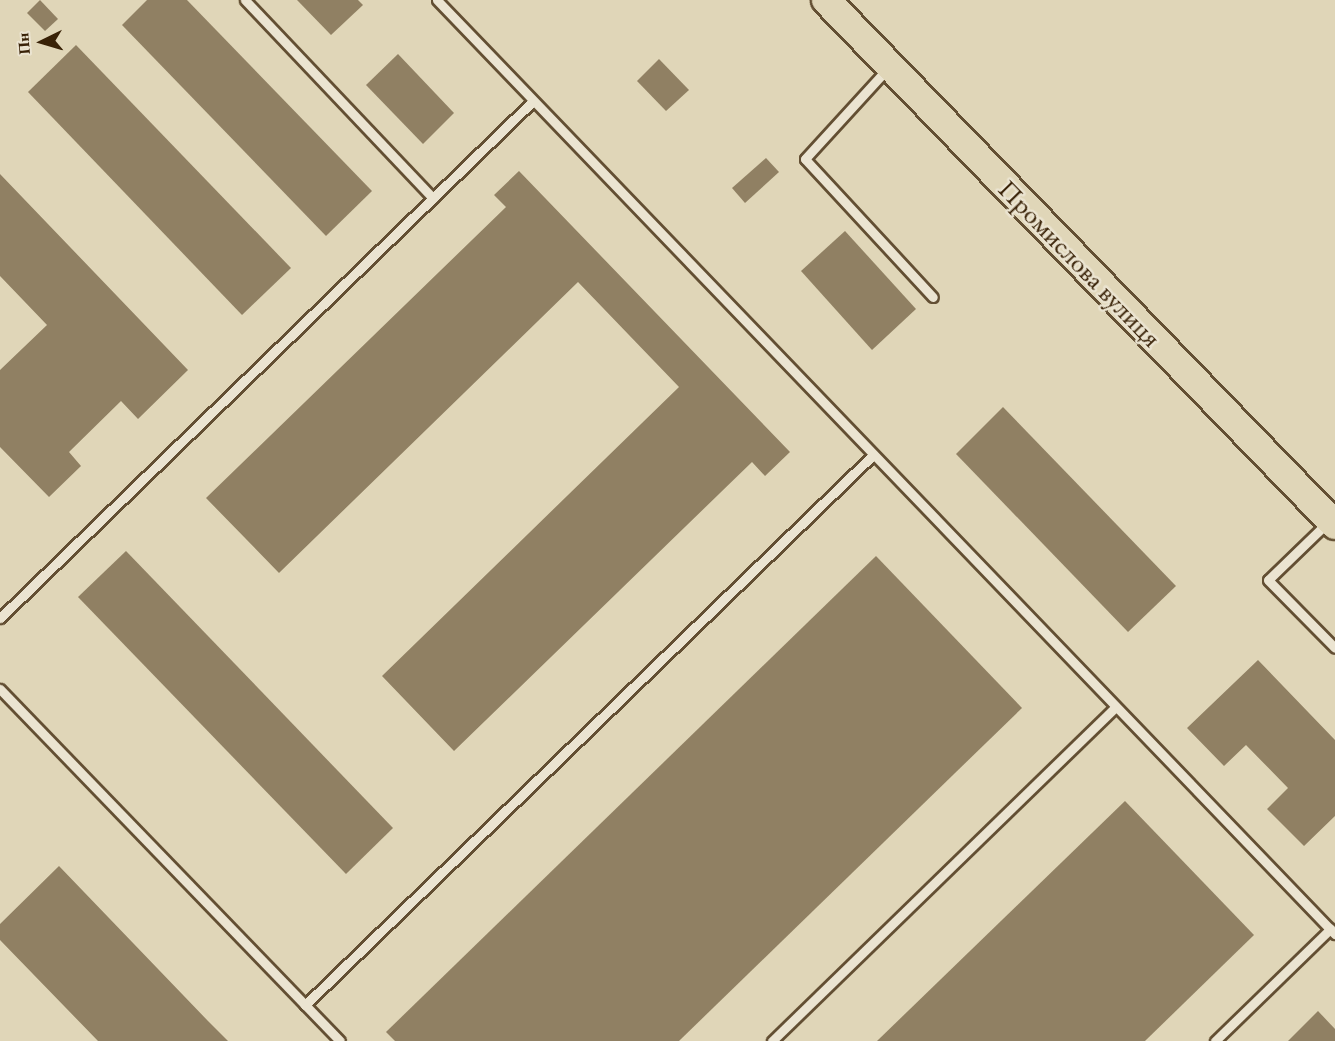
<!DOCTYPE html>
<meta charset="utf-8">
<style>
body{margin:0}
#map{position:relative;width:1335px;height:1041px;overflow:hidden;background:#e0d6b8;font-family:"EB Garamond",serif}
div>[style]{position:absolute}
.building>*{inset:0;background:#908063}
.roads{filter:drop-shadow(2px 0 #634f33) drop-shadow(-2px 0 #634f33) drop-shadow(0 2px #634f33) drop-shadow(0 -2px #634f33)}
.service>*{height:9px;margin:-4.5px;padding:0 4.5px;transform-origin:4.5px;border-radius:4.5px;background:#ebe4d1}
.primary>*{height:28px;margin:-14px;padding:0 14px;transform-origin:14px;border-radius:14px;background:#e0d6b8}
span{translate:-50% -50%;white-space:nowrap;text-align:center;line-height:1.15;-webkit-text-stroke:5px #ebe4d1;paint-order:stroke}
.street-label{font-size:27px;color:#392207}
.north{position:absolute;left:12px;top:12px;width:60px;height:60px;-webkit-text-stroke:4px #ebe4d1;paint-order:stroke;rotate:265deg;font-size:16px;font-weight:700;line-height:24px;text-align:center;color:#392207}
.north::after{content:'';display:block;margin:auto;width:21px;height:27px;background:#392207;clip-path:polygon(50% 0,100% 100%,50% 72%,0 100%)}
</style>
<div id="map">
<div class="building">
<div style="clip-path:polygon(40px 0,58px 19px,45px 31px,27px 13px)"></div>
<div style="clip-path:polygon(147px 0,187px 0,372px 191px,326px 236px,122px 25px)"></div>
<div style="clip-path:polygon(297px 0,358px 0,363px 5px,331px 35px)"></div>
<div style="clip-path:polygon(76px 45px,291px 268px,242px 315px,28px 92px)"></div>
<div style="clip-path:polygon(398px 54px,454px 113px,423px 144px,366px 85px)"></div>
<div style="clip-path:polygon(659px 59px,689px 90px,666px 111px,637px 81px)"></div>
<div style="clip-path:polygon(766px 158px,779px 172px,745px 203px,732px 188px)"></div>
<div style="clip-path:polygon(519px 171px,790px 452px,765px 476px,752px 462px,454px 751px,382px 676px,679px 387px,578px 282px,279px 573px,206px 498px,506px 207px,494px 195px)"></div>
<div style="clip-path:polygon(0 174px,188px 370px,138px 419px,121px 401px,69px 452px,81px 466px,49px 497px,0 447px,0 370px,47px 325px,0 276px)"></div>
<div style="clip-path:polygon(845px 231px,916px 309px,872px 350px,801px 271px)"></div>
<div style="clip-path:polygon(1003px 407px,1176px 586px,1128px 632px,956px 454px)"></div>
<div style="clip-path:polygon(126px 551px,393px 828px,346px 874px,78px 597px)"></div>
<div style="clip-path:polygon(876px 556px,1022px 708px,679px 1041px,395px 1041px,386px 1032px)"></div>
<div style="clip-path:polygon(1258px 660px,1335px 740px,1335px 816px,1304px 846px,1267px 809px,1288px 788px,1246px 745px,1224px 766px,1187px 728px)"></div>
<div style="clip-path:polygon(1125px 801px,1254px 935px,1145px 1041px,877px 1041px)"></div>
<div style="clip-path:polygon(59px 866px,208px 1021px,228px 1041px,98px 1041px,0 940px,0 924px)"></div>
<div style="clip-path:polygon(1318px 1011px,1335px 1029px,1335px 1041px,1288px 1041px)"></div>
</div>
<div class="roads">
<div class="service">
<div style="left:245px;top:0;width:273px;rotate:46.5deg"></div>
<div style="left:437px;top:0;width:1296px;rotate:46.13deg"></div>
<div style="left:888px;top:68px;width:123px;rotate:132.4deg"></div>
<div style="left:805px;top:159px;width:188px;rotate:47.2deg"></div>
<div style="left:1328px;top:522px;width:83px;rotate:136deg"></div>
<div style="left:1268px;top:580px;width:95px;rotate:45.4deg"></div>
<div style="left:0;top:618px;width:741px;rotate:-44.13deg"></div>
<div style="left:0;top:689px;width:489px;rotate:46deg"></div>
<div style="left:305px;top:1005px;width:791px;rotate:-44.08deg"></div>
<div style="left:772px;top:1041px;width:479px;rotate:-44.2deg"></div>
<div style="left:1215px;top:1041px;width:161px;rotate:-44.2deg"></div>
</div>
<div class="primary">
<div style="left:826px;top:0;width:731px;rotate:45.89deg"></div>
</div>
</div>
<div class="street-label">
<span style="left:1080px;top:263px;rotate:46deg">Промислова вулиця</span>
</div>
<div class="north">Пн</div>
</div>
